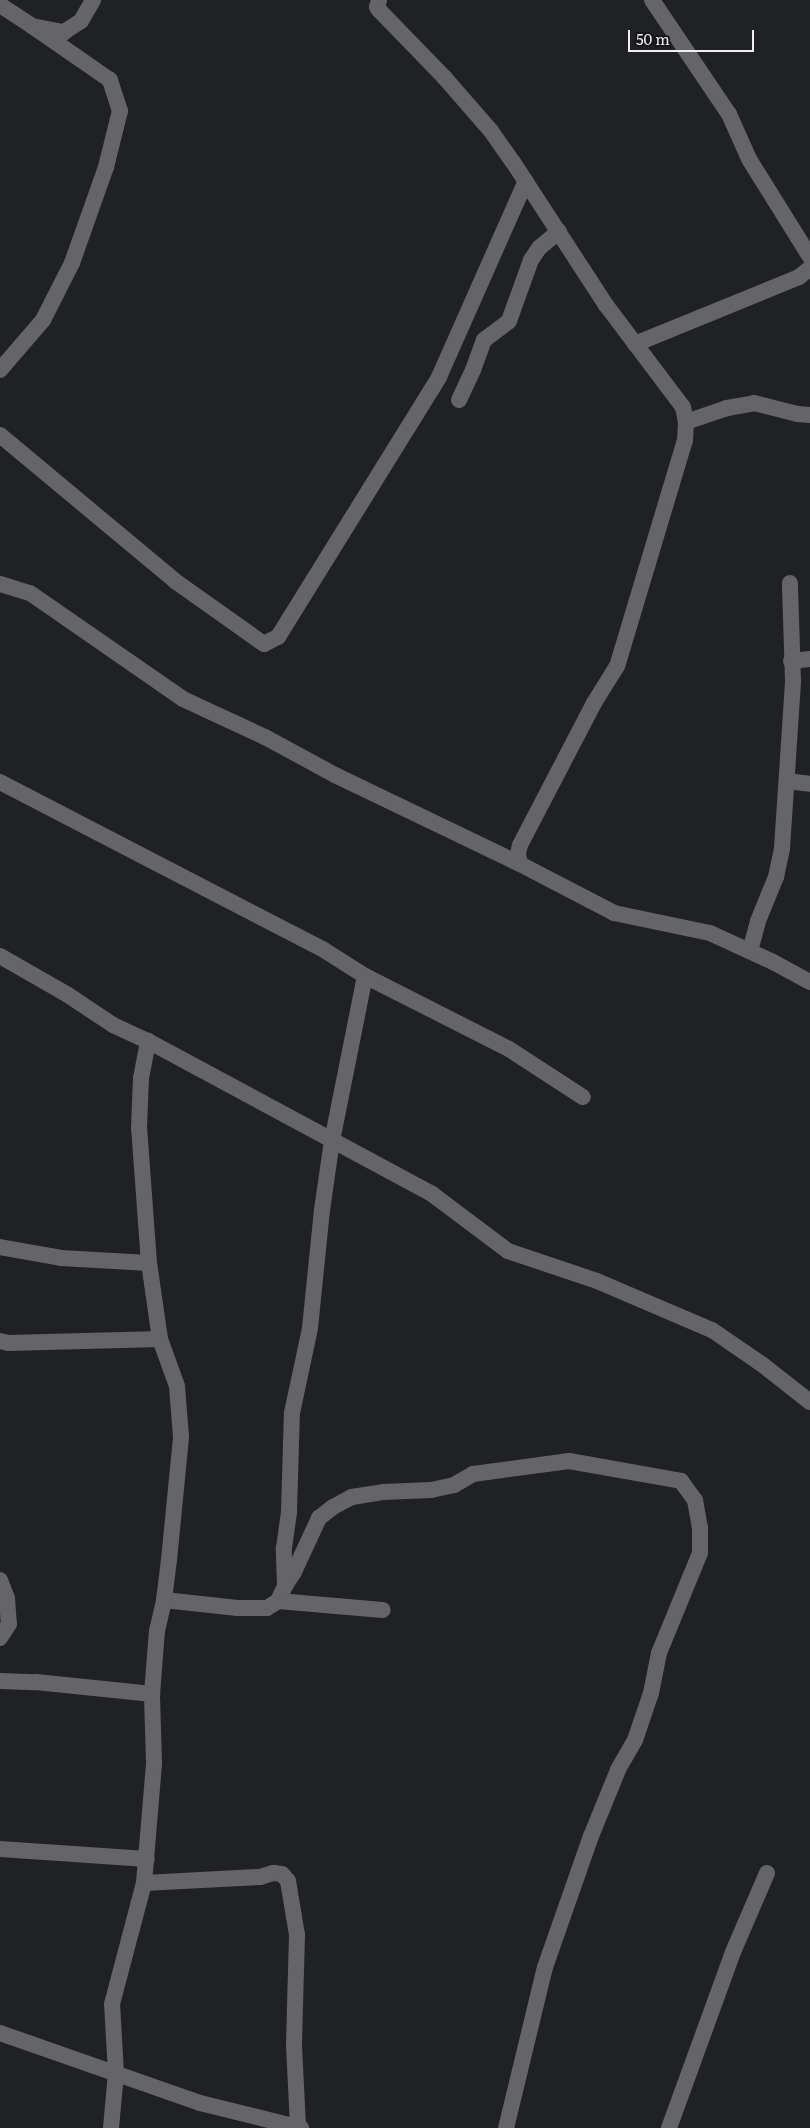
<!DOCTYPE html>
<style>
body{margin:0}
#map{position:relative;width:810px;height:2128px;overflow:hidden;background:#202124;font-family:Literata,serif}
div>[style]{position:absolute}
.minor>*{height:16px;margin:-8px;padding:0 8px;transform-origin:8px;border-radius:8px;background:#656569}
span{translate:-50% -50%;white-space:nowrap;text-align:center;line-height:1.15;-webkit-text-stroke:4.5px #17171a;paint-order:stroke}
.scale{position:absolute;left:628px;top:30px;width:126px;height:22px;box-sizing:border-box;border:2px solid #efeff1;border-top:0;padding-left:6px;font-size:15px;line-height:18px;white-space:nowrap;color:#efeff1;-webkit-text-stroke:4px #17171a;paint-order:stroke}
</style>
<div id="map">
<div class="minor">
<div style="left:379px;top:0;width:7px;rotate:106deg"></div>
<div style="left:377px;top:7px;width:4px;rotate:56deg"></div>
<div style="left:379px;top:10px;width:93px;rotate:45.9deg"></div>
<div style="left:444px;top:77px;width:72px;rotate:49deg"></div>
<div style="left:491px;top:131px;width:38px;rotate:55deg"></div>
<div style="left:513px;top:162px;width:171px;rotate:57deg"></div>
<div style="left:606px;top:305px;width:128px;rotate:53deg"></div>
<div style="left:683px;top:407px;width:15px;rotate:79deg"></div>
<div style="left:686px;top:422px;width:18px;rotate:93deg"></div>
<div style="left:685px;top:440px;width:236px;rotate:106.7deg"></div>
<div style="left:617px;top:666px;width:44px;rotate:121.9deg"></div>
<div style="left:594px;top:703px;width:160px;rotate:117.5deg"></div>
<div style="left:520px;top:845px;width:9px;rotate:103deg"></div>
<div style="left:518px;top:854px;width:10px;rotate:79deg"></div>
<div style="left:520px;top:864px;width:106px;rotate:27.5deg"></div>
<div style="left:614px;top:913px;width:98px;rotate:11.8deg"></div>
<div style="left:710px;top:933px;width:69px;rotate:24.7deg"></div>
<div style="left:773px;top:962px;width:42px;rotate:28.4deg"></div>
<div style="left:652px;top:0;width:138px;rotate:56deg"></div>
<div style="left:729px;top:114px;width:49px;rotate:66deg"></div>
<div style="left:749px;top:159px;width:115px;rotate:58.1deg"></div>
<div style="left:0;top:5px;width:38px;rotate:33deg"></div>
<div style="left:32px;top:26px;width:33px;rotate:11deg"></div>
<div style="left:64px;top:32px;width:20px;rotate:-33deg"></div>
<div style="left:81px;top:21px;width:24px;rotate:-60deg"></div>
<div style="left:635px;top:344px;width:177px;rotate:-22.2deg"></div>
<div style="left:799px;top:277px;width:14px;rotate:-39deg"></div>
<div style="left:0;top:370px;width:66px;rotate:-49.3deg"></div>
<div style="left:43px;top:320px;width:64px;rotate:-63deg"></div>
<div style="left:72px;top:263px;width:102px;rotate:-70.5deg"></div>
<div style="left:106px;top:167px;width:58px;rotate:-76deg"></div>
<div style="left:120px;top:111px;width:33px;rotate:-108deg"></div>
<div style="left:110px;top:80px;width:95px;rotate:-145.3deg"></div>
<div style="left:459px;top:400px;width:33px;rotate:-65deg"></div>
<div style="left:473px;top:370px;width:32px;rotate:-70deg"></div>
<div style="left:484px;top:340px;width:31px;rotate:-37deg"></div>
<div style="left:509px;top:321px;width:65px;rotate:-70.2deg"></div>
<div style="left:531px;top:260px;width:14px;rotate:-56deg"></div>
<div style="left:539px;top:248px;width:26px;rotate:-40deg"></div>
<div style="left:686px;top:422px;width:43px;rotate:-18.9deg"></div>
<div style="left:727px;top:408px;width:27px;rotate:-10deg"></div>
<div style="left:754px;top:403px;width:44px;rotate:14.3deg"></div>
<div style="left:797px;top:414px;width:13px;rotate:4deg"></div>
<div style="left:0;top:435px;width:228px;rotate:39.8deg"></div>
<div style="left:175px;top:581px;width:109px;rotate:35.3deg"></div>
<div style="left:264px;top:644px;width:16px;rotate:-27deg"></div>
<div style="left:278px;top:637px;width:306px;rotate:-58.2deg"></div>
<div style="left:439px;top:377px;width:214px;rotate:-66.1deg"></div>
<div style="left:0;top:584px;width:31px;rotate:17deg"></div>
<div style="left:30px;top:593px;width:186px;rotate:34.7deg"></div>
<div style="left:183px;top:699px;width:90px;rotate:24.9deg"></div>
<div style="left:265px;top:737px;width:80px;rotate:28.5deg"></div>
<div style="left:335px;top:775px;width:205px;rotate:25.7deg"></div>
<div style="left:791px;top:661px;width:19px;rotate:-6deg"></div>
<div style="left:787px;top:781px;width:23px;rotate:7deg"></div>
<div style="left:0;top:782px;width:365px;rotate:27.4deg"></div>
<div style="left:324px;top:950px;width:49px;rotate:32.4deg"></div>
<div style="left:365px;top:976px;width:161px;rotate:26.9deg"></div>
<div style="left:509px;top:1049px;width:88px;rotate:33deg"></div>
<div style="left:750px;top:951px;width:31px;rotate:-75deg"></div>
<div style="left:758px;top:921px;width:48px;rotate:-67.8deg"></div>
<div style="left:776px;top:877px;width:30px;rotate:-78deg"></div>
<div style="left:782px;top:848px;width:167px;rotate:-86.2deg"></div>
<div style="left:793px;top:681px;width:98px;rotate:-91.8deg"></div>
<div style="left:0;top:956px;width:78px;rotate:29.8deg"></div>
<div style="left:68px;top:995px;width:54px;rotate:33.7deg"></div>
<div style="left:113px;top:1025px;width:38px;rotate:25deg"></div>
<div style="left:148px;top:1041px;width:323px;rotate:28.3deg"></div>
<div style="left:432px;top:1194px;width:95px;rotate:36.9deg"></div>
<div style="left:508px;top:1251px;width:94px;rotate:18.6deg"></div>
<div style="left:597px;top:1281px;width:125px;rotate:23.1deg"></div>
<div style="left:712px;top:1330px;width:62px;rotate:34.5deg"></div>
<div style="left:763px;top:1365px;width:60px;rotate:38.2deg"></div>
<div style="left:0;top:1247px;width:62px;rotate:10.2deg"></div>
<div style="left:61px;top:1258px;width:88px;rotate:3.3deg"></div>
<div style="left:0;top:1341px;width:9px;rotate:13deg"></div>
<div style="left:9px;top:1343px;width:151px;rotate:-1.5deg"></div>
<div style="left:0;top:1580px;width:19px;rotate:69deg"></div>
<div style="left:7px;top:1598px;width:26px;rotate:86deg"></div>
<div style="left:9px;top:1624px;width:17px;rotate:123deg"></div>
<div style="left:285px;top:1586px;width:17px;rotate:-57deg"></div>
<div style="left:294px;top:1572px;width:60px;rotate:-65.2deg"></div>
<div style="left:319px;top:1518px;width:18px;rotate:-38deg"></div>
<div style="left:333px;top:1507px;width:21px;rotate:-28deg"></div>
<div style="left:352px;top:1497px;width:31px;rotate:-9deg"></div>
<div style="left:383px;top:1492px;width:48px;rotate:-2.4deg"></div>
<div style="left:431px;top:1490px;width:24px;rotate:-12deg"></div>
<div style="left:454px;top:1485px;width:22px;rotate:-30deg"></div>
<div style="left:473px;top:1474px;width:97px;rotate:-7.7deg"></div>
<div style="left:569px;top:1461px;width:114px;rotate:10.1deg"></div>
<div style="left:681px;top:1481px;width:24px;rotate:54deg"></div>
<div style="left:695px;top:1500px;width:27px;rotate:80deg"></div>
<div style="left:700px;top:1527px;width:26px;rotate:90deg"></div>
<div style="left:700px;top:1553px;width:108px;rotate:112.3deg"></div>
<div style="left:659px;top:1653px;width:41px;rotate:101.3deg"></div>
<div style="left:651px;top:1693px;width:50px;rotate:108.8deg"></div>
<div style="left:635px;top:1740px;width:34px;rotate:120deg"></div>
<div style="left:618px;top:1770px;width:71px;rotate:112.2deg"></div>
<div style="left:591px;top:1836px;width:139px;rotate:109.3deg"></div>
<div style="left:545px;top:1967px;width:166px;rotate:103.6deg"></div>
<div style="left:164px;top:1600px;width:74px;rotate:6.2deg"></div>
<div style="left:238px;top:1608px;width:29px"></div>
<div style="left:267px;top:1608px;width:13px;rotate:-32deg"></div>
<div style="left:278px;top:1601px;width:17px;rotate:-65deg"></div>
<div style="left:285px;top:1586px;width:38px;rotate:-92deg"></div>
<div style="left:284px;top:1548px;width:36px;rotate:-82deg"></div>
<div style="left:289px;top:1512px;width:99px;rotate:-88.3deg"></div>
<div style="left:292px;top:1413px;width:87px;rotate:-78deg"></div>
<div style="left:310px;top:1328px;width:119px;rotate:-84.2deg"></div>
<div style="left:322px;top:1210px;width:70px;rotate:-81.8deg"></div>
<div style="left:332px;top:1141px;width:168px;rotate:-78.7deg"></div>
<div style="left:278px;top:1601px;width:105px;rotate:4.9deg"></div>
<div style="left:0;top:1681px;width:36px;rotate:2deg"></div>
<div style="left:36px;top:1682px;width:117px;rotate:5.9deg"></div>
<div style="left:0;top:1849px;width:147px;rotate:3.9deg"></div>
<div style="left:144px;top:1883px;width:116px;rotate:-3deg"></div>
<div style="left:260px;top:1877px;width:14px;rotate:-17deg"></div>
<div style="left:273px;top:1873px;width:9px;rotate:6deg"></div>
<div style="left:282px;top:1874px;width:9px;rotate:49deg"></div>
<div style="left:288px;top:1881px;width:55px;rotate:80.5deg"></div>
<div style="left:297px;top:1935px;width:110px;rotate:91.6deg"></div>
<div style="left:294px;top:2045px;width:82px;rotate:87.2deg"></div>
<div style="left:0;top:2033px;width:212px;rotate:19.3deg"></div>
<div style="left:200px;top:2103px;width:104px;rotate:13.9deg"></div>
<div style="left:111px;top:2128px;width:55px;rotate:-84.8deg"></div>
<div style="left:116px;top:2073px;width:69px;rotate:-93.3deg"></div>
<div style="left:112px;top:2004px;width:125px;rotate:-75.2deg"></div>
<div style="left:144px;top:1883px;width:120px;rotate:-85.2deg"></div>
<div style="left:154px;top:1763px;width:69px;rotate:-91.7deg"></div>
<div style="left:152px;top:1694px;width:63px;rotate:-85.5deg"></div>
<div style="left:157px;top:1631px;width:32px;rotate:-77deg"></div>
<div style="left:164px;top:1600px;width:40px;rotate:-82.9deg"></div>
<div style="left:169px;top:1560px;width:124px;rotate:-84.4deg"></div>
<div style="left:181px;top:1437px;width:51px;rotate:-94.5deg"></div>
<div style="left:177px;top:1386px;width:50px;rotate:-109.9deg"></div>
<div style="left:160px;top:1339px;width:77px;rotate:-98.2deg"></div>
<div style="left:149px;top:1263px;width:135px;rotate:-94.2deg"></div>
<div style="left:139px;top:1128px;width:50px;rotate:-87.7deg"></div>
<div style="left:141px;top:1078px;width:38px;rotate:-79deg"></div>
<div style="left:669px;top:2128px;width:187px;rotate:-70deg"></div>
<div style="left:733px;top:1952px;width:86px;rotate:-66.7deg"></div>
</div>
<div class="scale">50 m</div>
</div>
